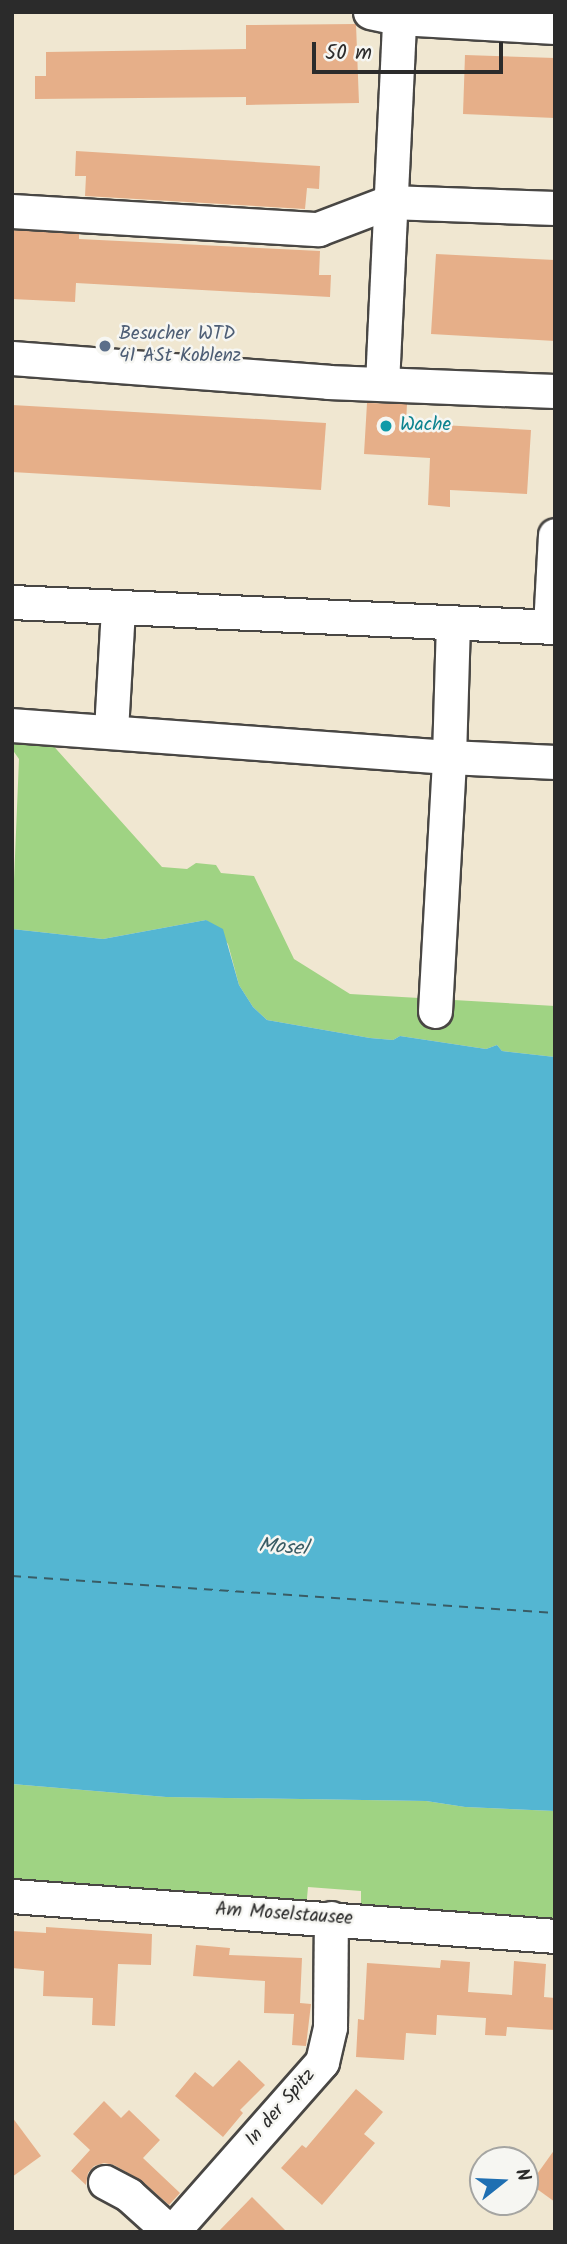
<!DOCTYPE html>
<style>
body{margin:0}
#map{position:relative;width:567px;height:2244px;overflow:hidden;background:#f0e7d1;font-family:Kalam,sans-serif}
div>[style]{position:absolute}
.green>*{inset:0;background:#9fd383}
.water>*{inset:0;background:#54b6d2}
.ferry>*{height:2px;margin-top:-1px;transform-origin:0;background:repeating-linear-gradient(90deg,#395c65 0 9px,transparent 0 16px)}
.building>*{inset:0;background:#e6af89}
.roads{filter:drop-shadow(2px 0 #494744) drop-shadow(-2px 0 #494744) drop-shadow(0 2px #494744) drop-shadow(0 -2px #494744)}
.minor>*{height:33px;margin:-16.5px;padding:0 16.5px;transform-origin:16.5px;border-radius:16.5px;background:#fff}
.dots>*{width:19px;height:19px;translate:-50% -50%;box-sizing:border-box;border:4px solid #f6f6f2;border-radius:50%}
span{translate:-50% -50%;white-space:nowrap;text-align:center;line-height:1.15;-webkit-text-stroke:5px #f6f6f2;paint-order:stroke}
.service-label{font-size:19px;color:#4e5e75}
.left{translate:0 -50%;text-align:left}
.culture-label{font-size:19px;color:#0d838f}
.street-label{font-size:19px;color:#2b2b2b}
.water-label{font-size:21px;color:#395c65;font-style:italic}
.frame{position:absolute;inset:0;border:14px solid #2b2b2b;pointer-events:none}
.north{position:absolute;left:469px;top:2146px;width:70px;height:70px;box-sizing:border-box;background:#f6f6f2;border:2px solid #a5a5a2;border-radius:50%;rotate:72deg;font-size:19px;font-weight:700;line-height:28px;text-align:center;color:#2b2b2b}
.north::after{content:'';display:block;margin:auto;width:24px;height:32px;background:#1f6fb2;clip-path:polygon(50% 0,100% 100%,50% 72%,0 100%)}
.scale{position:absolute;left:312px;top:42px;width:191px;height:32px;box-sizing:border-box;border:4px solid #2b2b2b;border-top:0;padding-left:9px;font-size:21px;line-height:24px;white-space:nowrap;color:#2b2b2b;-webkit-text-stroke:5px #f6f6f2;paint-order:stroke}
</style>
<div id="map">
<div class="green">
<div style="clip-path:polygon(12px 736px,49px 741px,162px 867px,187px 869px,196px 863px,216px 865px,221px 873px,254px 876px,294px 959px,350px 994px,555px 1006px,555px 1057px,502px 1051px,497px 1045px,486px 1049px,400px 1036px,393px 1040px,370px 1038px,267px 1020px,253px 1007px,239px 985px,228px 944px,206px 920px,103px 939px,12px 929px,19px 759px,12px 749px)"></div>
<div style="clip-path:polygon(12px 1784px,166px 1797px,426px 1801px,465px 1807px,555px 1811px,555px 1924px,361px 1909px,361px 1891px,308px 1887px,306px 1909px,12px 1885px)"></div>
</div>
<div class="water">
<div style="clip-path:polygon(206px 920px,223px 929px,239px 985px,253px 1007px,267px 1020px,370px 1038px,393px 1040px,400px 1036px,486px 1049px,497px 1045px,502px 1051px,555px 1057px,555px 1811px,465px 1807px,426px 1801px,166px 1797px,12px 1784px,12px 929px,103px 939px)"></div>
</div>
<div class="ferry">
<div style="left:12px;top:1576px;width:544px;rotate:3.9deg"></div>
</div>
<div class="building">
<div style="clip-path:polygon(356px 24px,359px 103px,246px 105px,246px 97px,35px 99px,35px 76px,46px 76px,46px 52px,246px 49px,246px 25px)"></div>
<div style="clip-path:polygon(465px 55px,555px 58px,555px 118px,463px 114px)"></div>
<div style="clip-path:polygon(76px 151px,320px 166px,319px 189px,307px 188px,305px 209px,85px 196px,86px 176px,75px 176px)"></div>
<div style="clip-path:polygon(12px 230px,79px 234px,79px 239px,320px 251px,319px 275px,331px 275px,330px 297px,76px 283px,75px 302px,12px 299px)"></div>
<div style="clip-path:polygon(436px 254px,555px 260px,555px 341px,431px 334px)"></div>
<div style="clip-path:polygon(367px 403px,407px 404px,406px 423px,531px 430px,527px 494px,450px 490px,450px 507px,428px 505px,430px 458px,364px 454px)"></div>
<div style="clip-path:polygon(12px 405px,326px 423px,321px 490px,12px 472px)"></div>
<div style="clip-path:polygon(46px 1927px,152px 1934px,151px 1965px,118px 1964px,115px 2026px,92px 2025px,93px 1998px,43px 1996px,44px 1971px,12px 1968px,12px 1931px,46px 1933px)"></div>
<div style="clip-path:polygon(196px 1945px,230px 1948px,229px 1955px,302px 1958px,300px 2003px,311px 2004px,306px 2046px,292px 2045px,294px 2014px,264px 2013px,265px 1981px,193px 1976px)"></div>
<div style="clip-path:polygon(441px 1960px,470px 1962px,468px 1992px,512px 1995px,514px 1961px,546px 1964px,544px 1997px,555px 1998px,555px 2030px,507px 2027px,506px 2036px,485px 2035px,486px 2018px,437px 2015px,436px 2035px,406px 2033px,404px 2060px,356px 2057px,358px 2019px,364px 2020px,367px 1963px,440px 1968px)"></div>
<div style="clip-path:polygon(239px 2060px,265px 2085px,240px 2110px,243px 2113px,223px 2137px,175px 2096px,195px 2072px,213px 2087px)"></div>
<div style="clip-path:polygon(356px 2089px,383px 2112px,364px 2134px,375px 2143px,322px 2205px,281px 2168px,302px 2145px,306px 2148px)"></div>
<div style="clip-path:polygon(104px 2101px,121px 2118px,129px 2110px,160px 2140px,143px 2158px,180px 2193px,169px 2205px,142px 2181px,114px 2165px,104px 2163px,94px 2166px,88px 2173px,86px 2185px,71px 2171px,90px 2150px,73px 2134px)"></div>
<div style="clip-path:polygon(12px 2117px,41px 2156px,12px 2177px)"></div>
<div style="clip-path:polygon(555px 2149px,555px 2202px,530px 2184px)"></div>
<div style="clip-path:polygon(252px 2197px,287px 2232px,218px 2232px)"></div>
</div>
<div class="roads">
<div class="minor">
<div style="left:370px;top:12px;width:30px;rotate:12deg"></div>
<div style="left:399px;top:18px;width:156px;rotate:3.3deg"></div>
<div style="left:12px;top:211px;width:307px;rotate:3.4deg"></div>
<div style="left:318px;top:229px;width:76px;rotate:-20.8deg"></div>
<div style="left:389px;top:202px;width:166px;rotate:2.1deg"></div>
<div style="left:12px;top:358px;width:317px;rotate:4.3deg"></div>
<div style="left:328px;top:382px;width:227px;rotate:2.3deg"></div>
<div style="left:382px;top:384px;width:366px;rotate:-87.3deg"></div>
<div style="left:399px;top:18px;width:7px;rotate:-63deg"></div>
<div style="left:12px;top:602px;width:544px;rotate:2.64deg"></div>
<div style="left:550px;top:627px;width:92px;rotate:-86.9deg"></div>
<div style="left:12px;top:725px;width:438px;rotate:4.2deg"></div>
<div style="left:449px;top:757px;width:135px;rotate:-88.3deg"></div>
<div style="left:111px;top:730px;width:122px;rotate:-86.7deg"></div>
<div style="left:435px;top:1011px;width:254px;rotate:-86.8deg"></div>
<div style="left:449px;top:757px;width:106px;rotate:2.7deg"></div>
<div style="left:12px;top:1896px;width:544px;rotate:4.21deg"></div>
<div style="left:105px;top:2182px;width:27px;rotate:28deg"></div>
<div style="left:129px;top:2195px;width:55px;rotate:42.1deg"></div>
<div style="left:172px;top:2232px;width:227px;rotate:-48.6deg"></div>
<div style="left:322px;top:2062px;width:36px;rotate:-77deg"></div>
<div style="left:330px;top:2027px;width:109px;rotate:-89.5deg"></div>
</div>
</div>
<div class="dots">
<div style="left:105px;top:346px;background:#5c6f8a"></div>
<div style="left:386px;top:426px;background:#0f9aa8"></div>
</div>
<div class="service-label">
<span class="left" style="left:119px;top:346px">Besucher WTD<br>41 ASt Koblenz</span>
</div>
<div class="culture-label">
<span class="left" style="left:400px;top:426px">Wache</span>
</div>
<div class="street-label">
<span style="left:284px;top:1915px;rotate:4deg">Am Moselstausee</span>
<span style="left:281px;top:2108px;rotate:-49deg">In der Spitz</span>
</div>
<div class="water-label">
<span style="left:283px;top:1548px;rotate:4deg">Mosel</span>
</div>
<div class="frame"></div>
<div class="north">N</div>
<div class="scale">50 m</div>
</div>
